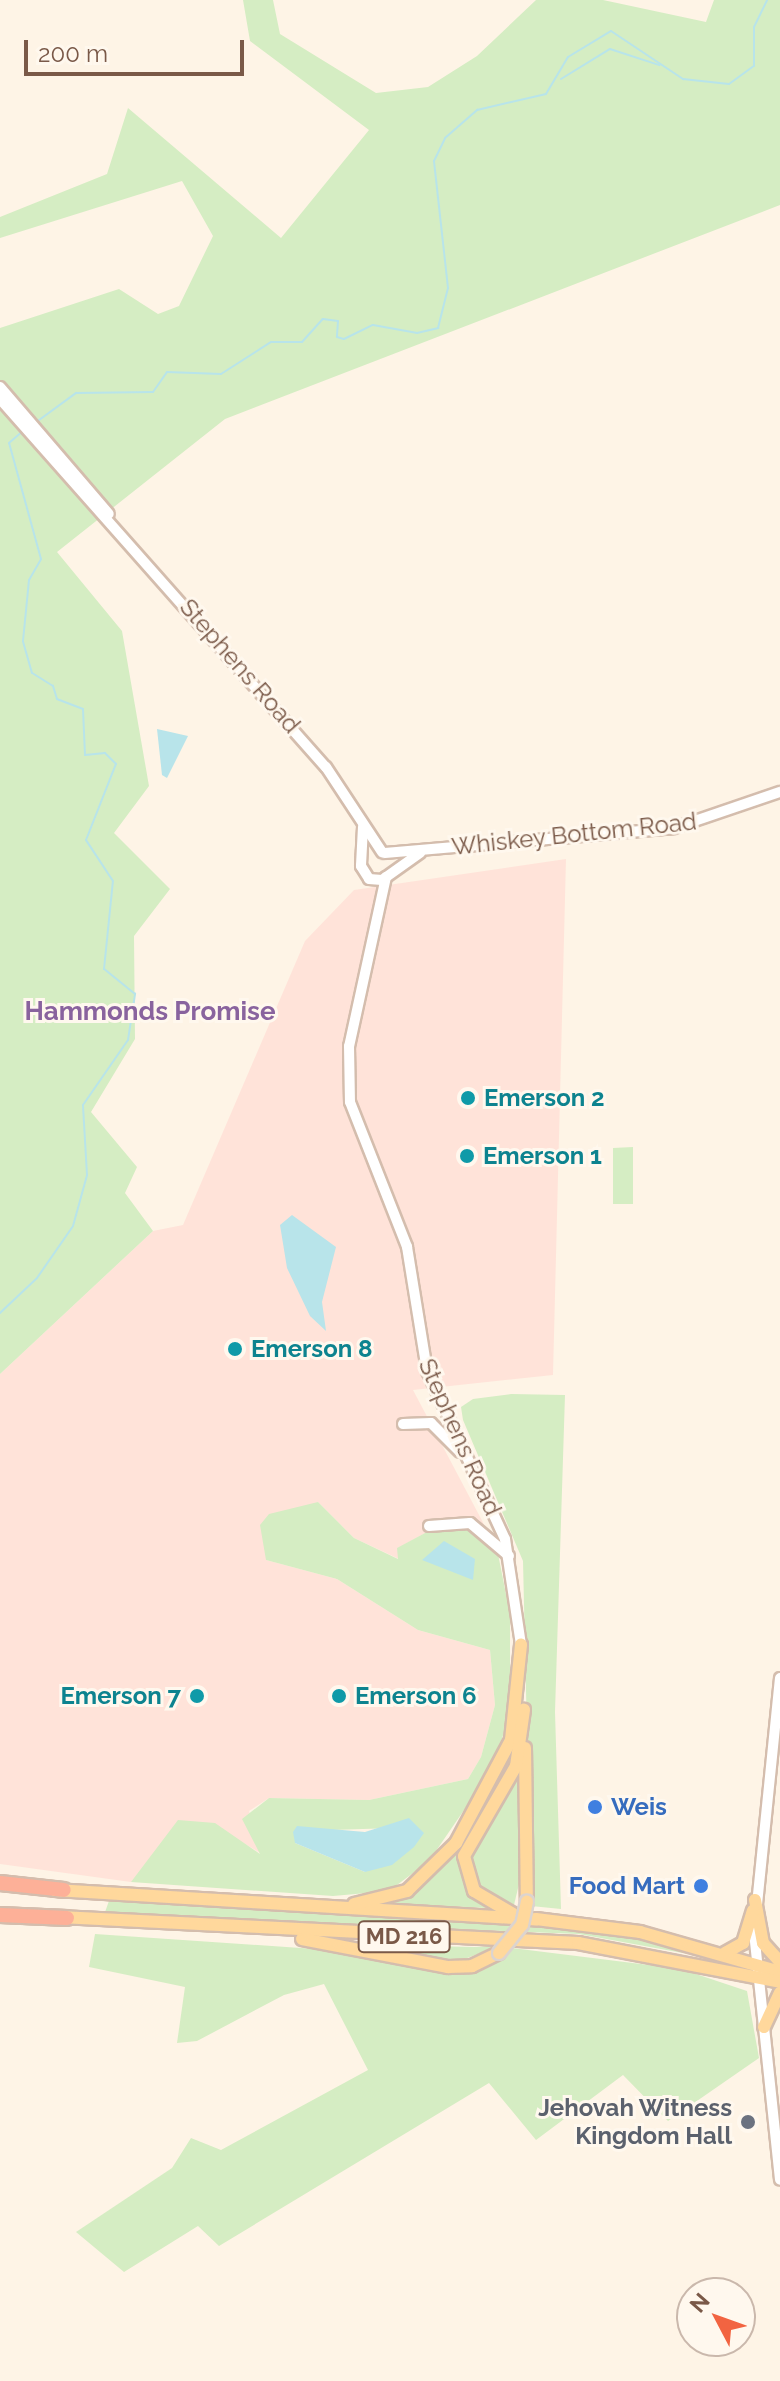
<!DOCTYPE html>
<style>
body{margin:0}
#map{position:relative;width:780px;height:2381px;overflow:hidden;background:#fef4e6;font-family:Raleway,sans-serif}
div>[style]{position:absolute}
.commercial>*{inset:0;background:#ffe3d9}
.green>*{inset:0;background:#d5edc3}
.water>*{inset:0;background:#b8e4ea}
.stream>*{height:2px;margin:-1px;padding:0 1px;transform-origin:1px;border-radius:1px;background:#b8e4ea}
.roads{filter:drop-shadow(2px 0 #d4bdad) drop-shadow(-2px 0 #d4bdad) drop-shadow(0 2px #d4bdad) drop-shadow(0 -2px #d4bdad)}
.minor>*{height:10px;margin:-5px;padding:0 5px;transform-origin:5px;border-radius:5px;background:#fff}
.major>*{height:12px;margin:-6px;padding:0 6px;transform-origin:6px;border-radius:6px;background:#ffd89c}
.highway>*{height:14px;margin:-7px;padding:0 7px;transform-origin:7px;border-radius:7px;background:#fdb098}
.bridges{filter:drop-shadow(2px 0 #dcd4cf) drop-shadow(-2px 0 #dcd4cf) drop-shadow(0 2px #dcd4cf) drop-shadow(0 -2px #dcd4cf)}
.major-bridge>*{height:12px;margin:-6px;padding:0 6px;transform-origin:6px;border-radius:6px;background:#ffd89c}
.dots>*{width:22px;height:22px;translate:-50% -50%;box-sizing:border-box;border:4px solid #fff8ee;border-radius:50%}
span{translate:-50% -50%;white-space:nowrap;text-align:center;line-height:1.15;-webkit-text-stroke:6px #fff8ee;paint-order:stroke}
.shield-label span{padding:2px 6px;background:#fff8ee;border:2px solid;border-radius:6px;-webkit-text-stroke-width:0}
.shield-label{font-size:22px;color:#7a5948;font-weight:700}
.street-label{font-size:24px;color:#7a5948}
.culture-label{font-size:24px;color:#0d838f;font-weight:700}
.left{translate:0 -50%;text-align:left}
.right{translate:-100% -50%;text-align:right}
.shop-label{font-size:24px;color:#366cbe;font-weight:700}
.worship-label{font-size:24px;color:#5b616d;font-weight:700}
.neighbourhood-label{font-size:26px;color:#89639e;font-weight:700}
.north{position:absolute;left:676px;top:2277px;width:80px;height:80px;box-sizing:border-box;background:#fff8ee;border:2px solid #cab8ac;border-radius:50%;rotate:311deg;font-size:22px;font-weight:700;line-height:32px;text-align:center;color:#7a5948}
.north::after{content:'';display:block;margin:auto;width:28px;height:36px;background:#f26441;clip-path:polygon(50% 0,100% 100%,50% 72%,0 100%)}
.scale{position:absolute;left:24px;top:40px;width:220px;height:36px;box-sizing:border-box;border:4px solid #7a5948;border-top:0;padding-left:10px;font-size:24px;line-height:28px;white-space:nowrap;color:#7a5948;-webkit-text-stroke:6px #fff8ee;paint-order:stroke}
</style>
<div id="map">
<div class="commercial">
<div style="clip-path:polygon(566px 859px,553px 1375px,413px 1390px,497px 1549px,440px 1525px,398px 1548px,399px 1559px,354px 1538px,318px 1502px,266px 1560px,337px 1579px,418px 1630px,490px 1650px,495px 1705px,481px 1757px,468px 1779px,369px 1800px,269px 1798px,249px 1811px,262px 1854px,240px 1841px,131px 1882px,0 1864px,0 1374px,153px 1231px,183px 1225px,305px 941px,354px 890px)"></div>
</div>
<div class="green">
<div style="clip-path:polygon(243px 0,273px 0,280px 34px,376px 93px,428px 87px,477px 56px,536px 0,603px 0,706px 22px,714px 0,780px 0,780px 205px,225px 419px,57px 552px,122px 631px,149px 786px,114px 833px,170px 889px,134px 936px,135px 1039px,91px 1112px,137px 1167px,125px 1193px,153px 1231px,0 1374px,0 328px,119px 289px,158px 314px,179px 306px,213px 236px,182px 181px,0 238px,0 217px,107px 174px,128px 108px,281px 238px,369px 130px,250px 41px)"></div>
<div style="clip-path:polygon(633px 1147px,633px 1204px,613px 1204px,613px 1148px)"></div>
<div style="clip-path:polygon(511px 1394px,565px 1395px,555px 1712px,561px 1909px,531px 1906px,523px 1561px,463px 1420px,461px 1407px,473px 1399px)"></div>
<div style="clip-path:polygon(evenodd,318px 1502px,354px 1538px,398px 1559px,397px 1548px,440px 1525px,467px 1525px,497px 1549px,510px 1614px,510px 1709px,495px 1765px,429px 1861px,389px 1891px,333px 1896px,131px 1882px,178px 1820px,215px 1823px,260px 1854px,242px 1819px,269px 1798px,369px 1800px,468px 1779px,481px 1757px,495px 1705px,490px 1650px,418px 1630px,337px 1579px,266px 1560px,260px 1525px,269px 1514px,318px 1502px,395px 1828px,365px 1872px,295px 1843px,331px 1830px,395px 1828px)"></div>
<div style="clip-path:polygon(513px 1745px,516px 1755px,460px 1859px,468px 1889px,486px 1908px,388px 1903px,443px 1866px)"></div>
<div style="clip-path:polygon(521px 1773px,519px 1884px,514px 1905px,480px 1888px,471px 1850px)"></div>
<div style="clip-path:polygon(110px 1898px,561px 1926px,650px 1940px,732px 1962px,579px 1934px,104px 1915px)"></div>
<div style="clip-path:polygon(95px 1934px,344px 1951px,462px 1974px,512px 1948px,681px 1969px,747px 1991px,759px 2058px,668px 2121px,623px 2075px,536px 2140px,489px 2083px,219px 2246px,198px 2226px,124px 2272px,76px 2232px,172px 2168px,191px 2138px,221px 2150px,368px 2070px,324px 1984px,284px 1995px,197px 2041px,177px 2043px,185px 1987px,89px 1967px)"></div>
<div style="clip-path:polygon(379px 1945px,474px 1947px,498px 1946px,457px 1962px)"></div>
</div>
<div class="water">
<div style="clip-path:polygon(157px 729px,188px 736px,167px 778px,162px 775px)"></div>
<div style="clip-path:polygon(292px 1215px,336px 1247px,322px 1302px,326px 1331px,310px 1316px,287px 1268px,280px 1225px)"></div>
<div style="clip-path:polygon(444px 1541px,475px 1559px,473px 1580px,422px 1560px)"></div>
<div style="clip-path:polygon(409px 1818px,424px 1833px,414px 1847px,392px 1865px,365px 1872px,295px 1843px,293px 1832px,297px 1826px,365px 1832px)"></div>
</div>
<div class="stream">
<div style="left:561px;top:79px;width:57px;rotate:-31.5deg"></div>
<div style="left:610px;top:49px;width:52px;rotate:18.1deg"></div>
<div style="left:35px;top:423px;width:51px;rotate:-36.2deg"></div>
<div style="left:76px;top:393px;width:77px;rotate:-0.7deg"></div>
<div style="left:153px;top:392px;width:24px;rotate:-55deg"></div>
<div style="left:167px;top:372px;width:54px;rotate:2.1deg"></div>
<div style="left:221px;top:374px;width:59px;rotate:-32.6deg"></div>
<div style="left:271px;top:342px;width:31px"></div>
<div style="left:302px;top:342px;width:31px;rotate:-48deg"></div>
<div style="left:323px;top:319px;width:15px;rotate:8deg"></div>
<div style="left:338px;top:321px;width:16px;rotate:94deg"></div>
<div style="left:337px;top:337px;width:7px;rotate:16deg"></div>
<div style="left:344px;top:339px;width:32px;rotate:-26deg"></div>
<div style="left:373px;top:325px;width:45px;rotate:10.3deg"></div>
<div style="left:417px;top:333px;width:22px;rotate:-13deg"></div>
<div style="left:438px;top:328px;width:41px;rotate:-76deg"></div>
<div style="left:448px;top:288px;width:128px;rotate:-96.3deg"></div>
<div style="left:434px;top:161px;width:25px;rotate:-64deg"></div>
<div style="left:445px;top:138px;width:43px;rotate:-41.2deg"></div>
<div style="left:477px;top:110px;width:71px;rotate:-13.1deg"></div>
<div style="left:546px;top:94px;width:43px;rotate:-59.3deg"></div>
<div style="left:568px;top:57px;width:50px;rotate:-31.2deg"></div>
<div style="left:611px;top:31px;width:87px;rotate:33.7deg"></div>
<div style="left:683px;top:79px;width:46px;rotate:6.2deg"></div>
<div style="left:729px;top:84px;width:31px;rotate:-36deg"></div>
<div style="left:754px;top:66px;width:39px;rotate:-90deg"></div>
<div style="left:754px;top:27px;width:30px;rotate:-64deg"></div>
<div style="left:0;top:1313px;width:51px;rotate:-43.4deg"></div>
<div style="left:37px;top:1278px;width:63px;rotate:-55.3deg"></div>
<div style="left:73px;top:1226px;width:53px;rotate:-74.6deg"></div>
<div style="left:87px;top:1175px;width:70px;rotate:-93.3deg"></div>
<div style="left:83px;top:1105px;width:79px;rotate:-55.3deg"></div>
<div style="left:128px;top:1040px;width:47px;rotate:-81.3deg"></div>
<div style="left:135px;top:994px;width:40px;rotate:-141deg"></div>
<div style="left:104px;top:969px;width:88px;rotate:-84.2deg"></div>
<div style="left:113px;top:881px;width:49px;rotate:-123.4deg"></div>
<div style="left:86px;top:840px;width:82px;rotate:-68.5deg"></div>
<div style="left:116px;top:764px;width:16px;rotate:-135deg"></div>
<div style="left:105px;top:753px;width:20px;rotate:174deg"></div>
<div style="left:85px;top:755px;width:46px;rotate:-92.5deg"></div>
<div style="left:83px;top:709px;width:28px;rotate:-159deg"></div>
<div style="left:57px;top:699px;width:14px;rotate:-107deg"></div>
<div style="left:53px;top:686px;width:25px;rotate:-148deg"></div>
<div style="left:32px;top:673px;width:33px;rotate:-106deg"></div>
<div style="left:23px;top:641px;width:61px;rotate:-84.4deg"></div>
<div style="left:29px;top:580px;width:24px;rotate:-60deg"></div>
<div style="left:41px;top:559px;width:120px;rotate:-105.4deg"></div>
<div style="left:9px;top:443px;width:18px;rotate:-41deg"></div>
</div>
<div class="roads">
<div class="minor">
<div style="left:0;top:387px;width:167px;rotate:49.4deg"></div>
<div style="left:0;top:399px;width:492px;rotate:48.5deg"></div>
<div style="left:326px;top:767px;width:102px;rotate:56.6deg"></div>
<div style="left:363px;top:827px;width:39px;rotate:93deg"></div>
<div style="left:361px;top:866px;width:15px;rotate:58deg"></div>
<div style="left:369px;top:879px;width:13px;rotate:4deg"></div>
<div style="left:382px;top:880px;width:47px;rotate:-35.4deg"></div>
<div style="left:384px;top:853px;width:291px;rotate:-4.9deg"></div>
<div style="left:674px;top:828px;width:112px;rotate:-18.8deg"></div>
<div style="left:386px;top:877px;width:173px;rotate:102.3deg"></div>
<div style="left:349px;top:1046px;width:56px;rotate:89deg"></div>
<div style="left:350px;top:1102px;width:156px;rotate:68.5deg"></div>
<div style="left:407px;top:1247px;width:126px;rotate:80.8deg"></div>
<div style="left:427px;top:1371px;width:185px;rotate:65.1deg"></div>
<div style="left:505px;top:1539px;width:107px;rotate:81.4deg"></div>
<div style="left:403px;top:1424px;width:28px;rotate:-2deg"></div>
<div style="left:431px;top:1423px;width:41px;rotate:45deg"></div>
<div style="left:429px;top:1526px;width:41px;rotate:-4.2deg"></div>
<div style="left:470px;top:1523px;width:51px;rotate:40.2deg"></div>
<div style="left:780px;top:1678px;width:255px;rotate:95.8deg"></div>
<div style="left:754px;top:1932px;width:249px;rotate:84deg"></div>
</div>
<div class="major">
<div style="left:525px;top:1748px;width:154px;rotate:89.3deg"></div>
<div style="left:55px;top:1890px;width:482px;rotate:3.5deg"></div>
<div style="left:536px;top:1919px;width:105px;rotate:7.1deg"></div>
<div style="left:640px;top:1932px;width:146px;rotate:15.9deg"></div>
<div style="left:755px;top:1900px;width:44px;rotate:79.5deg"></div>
<div style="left:763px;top:1943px;width:25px;rotate:48deg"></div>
<div style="left:354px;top:1904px;width:55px;rotate:-13.8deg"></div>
<div style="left:407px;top:1891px;width:69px;rotate:-44.4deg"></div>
<div style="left:456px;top:1843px;width:117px;rotate:-61.9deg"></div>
<div style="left:511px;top:1740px;width:96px;rotate:-84deg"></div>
<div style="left:513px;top:1914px;width:45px;rotate:-149.5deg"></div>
<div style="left:474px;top:1891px;width:36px;rotate:-106deg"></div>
<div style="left:464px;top:1856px;width:104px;rotate:-60deg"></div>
<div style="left:516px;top:1766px;width:57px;rotate:-81.9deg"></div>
<div style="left:60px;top:1917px;width:519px;rotate:2.87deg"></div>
<div style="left:578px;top:1943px;width:206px;rotate:10.9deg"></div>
<div style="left:302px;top:1939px;width:149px;rotate:10.9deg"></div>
<div style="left:448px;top:1967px;width:24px;rotate:-2deg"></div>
<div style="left:472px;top:1966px;width:30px;rotate:-26deg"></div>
<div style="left:725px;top:1953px;width:21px;rotate:-29deg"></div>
<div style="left:743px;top:1943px;width:34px;rotate:-73deg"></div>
<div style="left:764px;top:2027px;width:38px;rotate:-65deg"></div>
</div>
<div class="highway">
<div style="left:0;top:1883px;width:64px;rotate:6.2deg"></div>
<div style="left:0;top:1915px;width:67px;rotate:2.6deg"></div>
</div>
</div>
<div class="bridges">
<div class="major-bridge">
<div style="left:499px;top:1953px;width:36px;rotate:-51deg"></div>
<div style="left:522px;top:1925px;width:24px;rotate:-78deg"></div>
</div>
</div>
<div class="dots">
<div style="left:468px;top:1098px;background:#0f9aa8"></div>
<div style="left:467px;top:1156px;background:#0f9aa8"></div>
<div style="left:235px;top:1349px;background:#0f9aa8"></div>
<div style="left:197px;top:1696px;background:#0f9aa8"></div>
<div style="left:339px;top:1696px;background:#0f9aa8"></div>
<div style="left:595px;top:1807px;background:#3f7fe0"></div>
<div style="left:701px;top:1886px;background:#3f7fe0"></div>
<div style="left:748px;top:2122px;background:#6b7280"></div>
</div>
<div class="shield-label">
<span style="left:404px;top:1937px">MD 216</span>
</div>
<div class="street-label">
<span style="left:240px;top:666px;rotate:49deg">Stephens Road</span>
<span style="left:574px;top:834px;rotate:-6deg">Whiskey Bottom Road</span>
<span style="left:460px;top:1437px;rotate:66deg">Stephens Road</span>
</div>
<div class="culture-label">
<span class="left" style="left:484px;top:1098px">Emerson 2</span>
<span class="left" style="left:483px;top:1156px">Emerson 1</span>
<span class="left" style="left:251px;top:1349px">Emerson 8</span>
<span class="right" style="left:181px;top:1696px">Emerson 7</span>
<span class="left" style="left:355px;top:1696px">Emerson 6</span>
</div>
<div class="shop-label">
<span class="left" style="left:611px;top:1807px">Weis</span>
<span class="right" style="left:685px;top:1886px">Food Mart</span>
</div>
<div class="worship-label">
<span class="right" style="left:732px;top:2122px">Jehovah Witness<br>Kingdom Hall</span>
</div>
<div class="neighbourhood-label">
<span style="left:150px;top:1012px">Hammonds Promise</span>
</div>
<div class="north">N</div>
<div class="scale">200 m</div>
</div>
